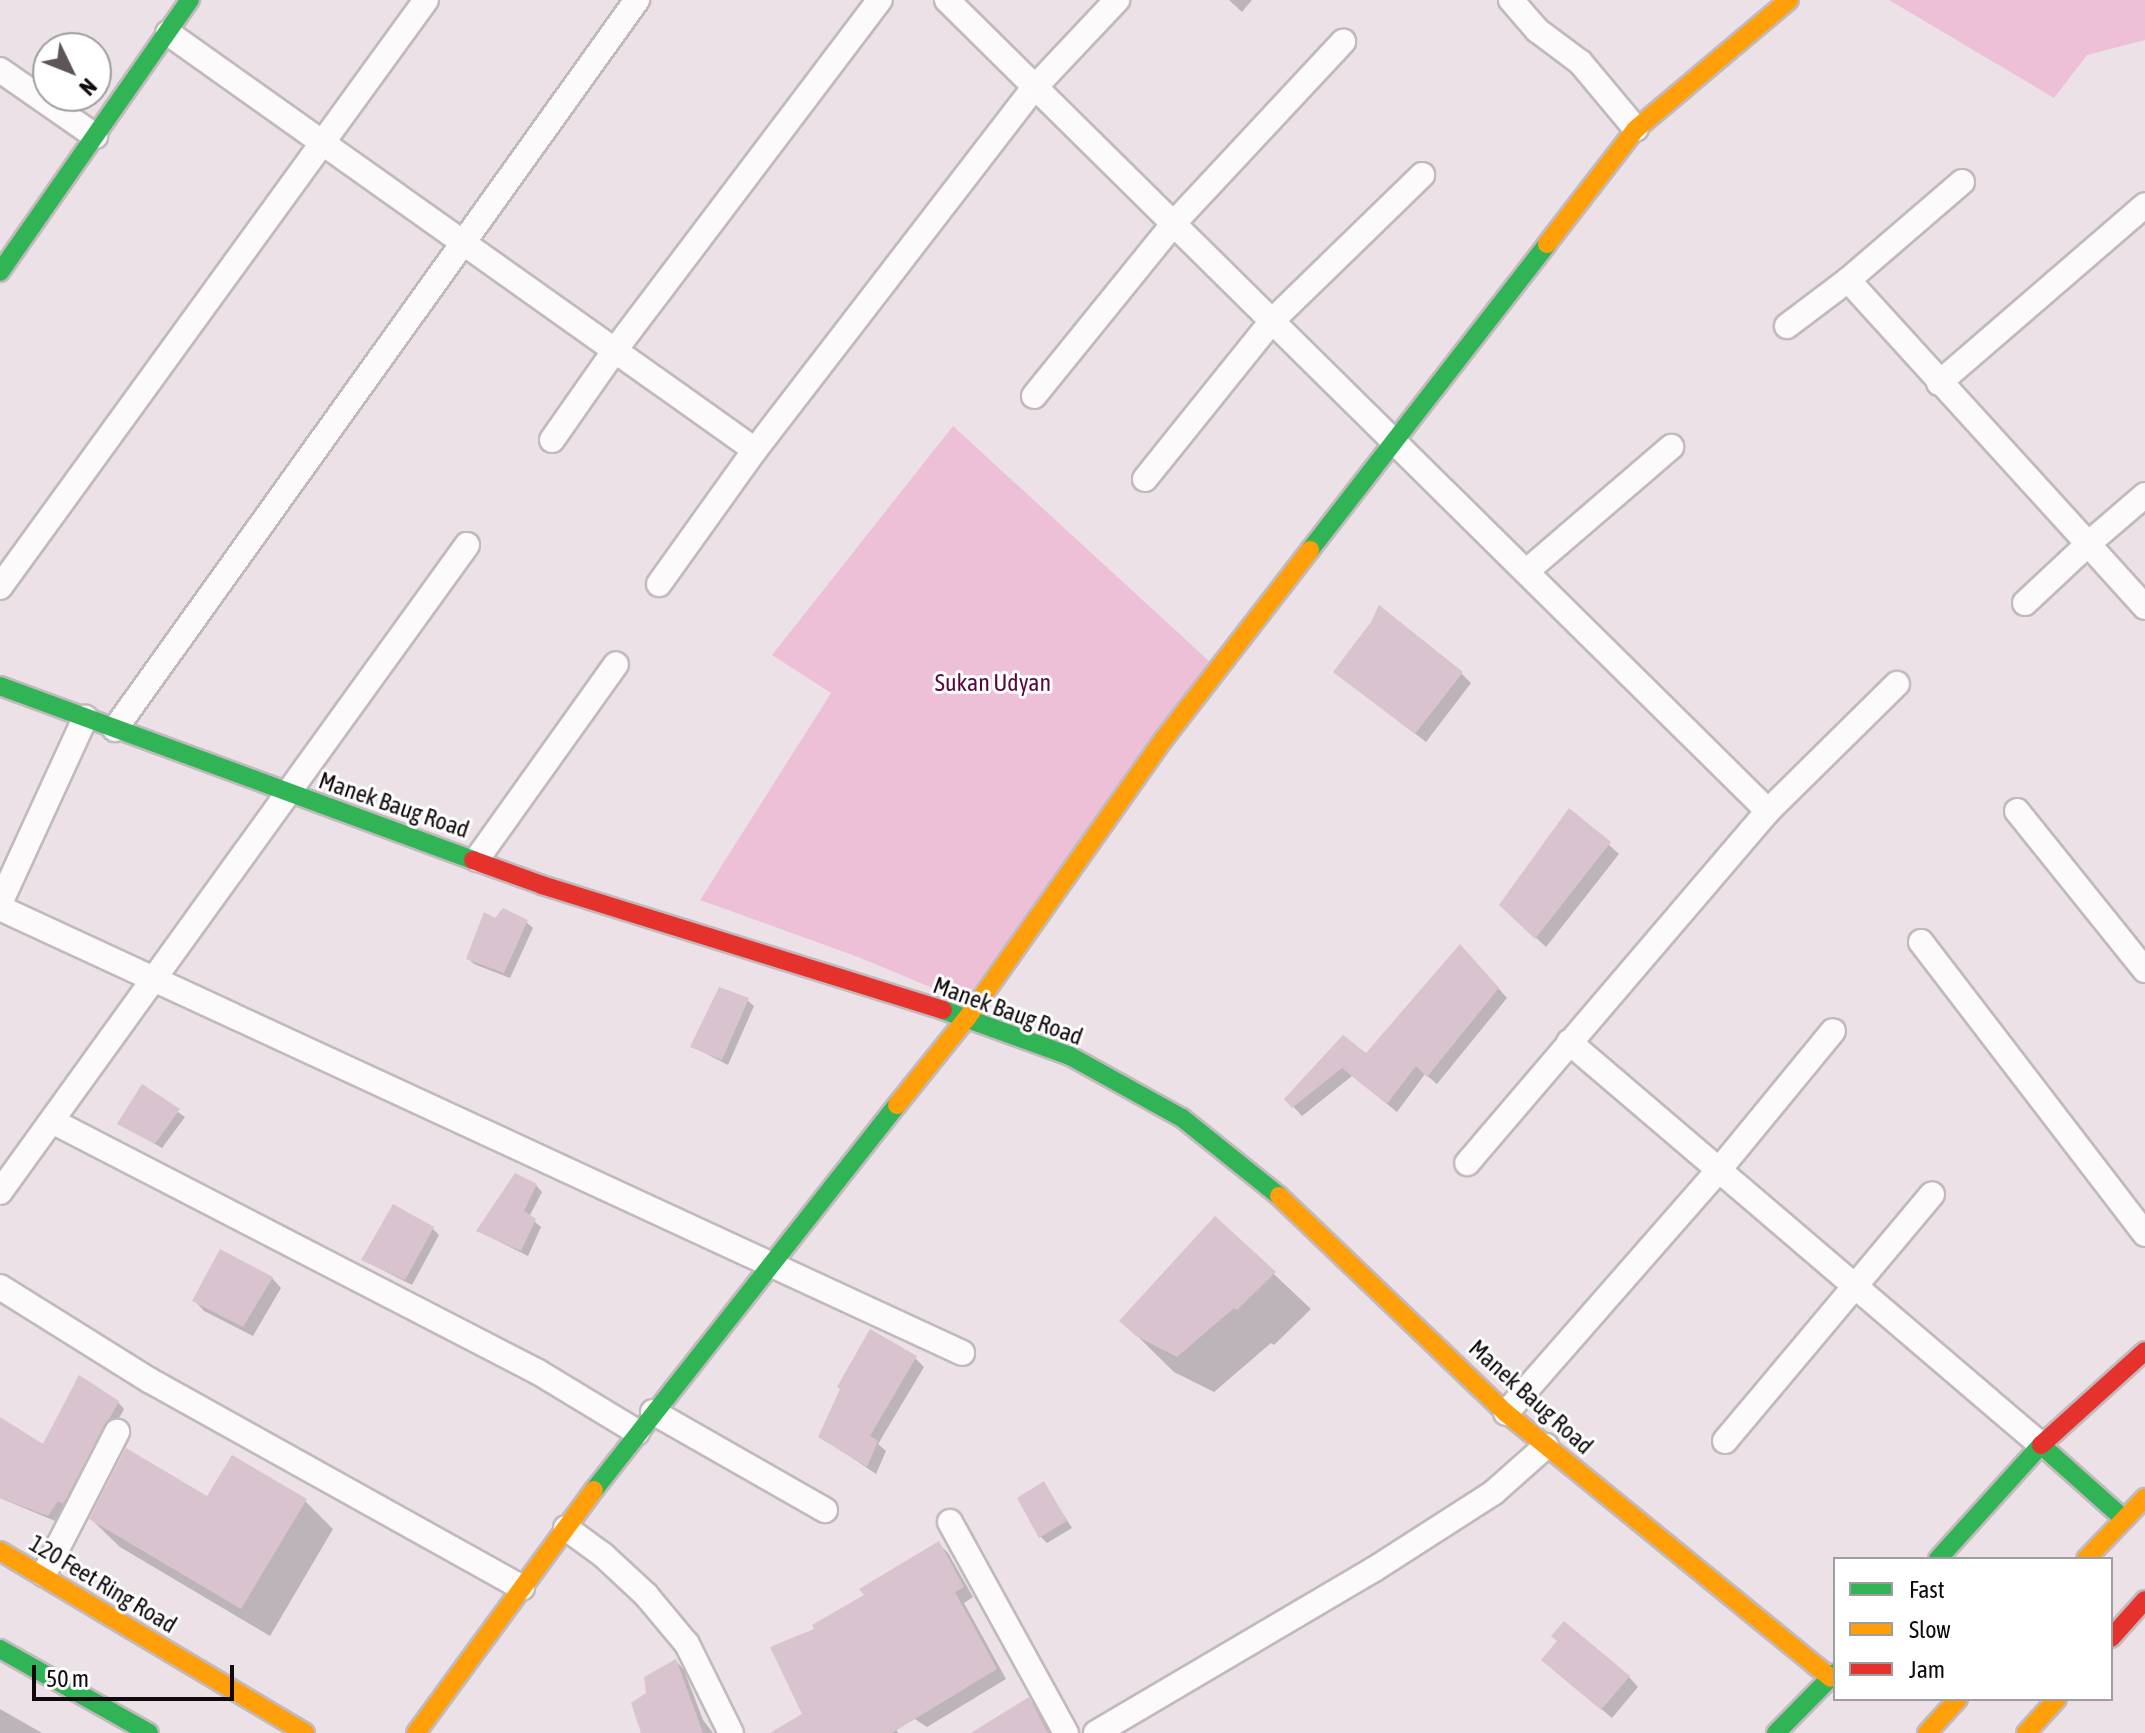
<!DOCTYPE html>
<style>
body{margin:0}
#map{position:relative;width:2145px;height:1733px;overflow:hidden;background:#ece1e6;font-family:"Asap Condensed",sans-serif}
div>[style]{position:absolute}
.green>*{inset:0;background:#eec0d7}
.shadow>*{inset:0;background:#0003}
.building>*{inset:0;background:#d9c3ce}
.roads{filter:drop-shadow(2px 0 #c2b9bd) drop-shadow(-2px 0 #c2b9bd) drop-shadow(0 2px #c2b9bd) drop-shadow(0 -2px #c2b9bd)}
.street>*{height:24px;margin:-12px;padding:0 12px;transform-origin:12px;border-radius:12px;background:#fcfafb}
.fast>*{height:18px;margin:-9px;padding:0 9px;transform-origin:9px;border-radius:9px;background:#30b455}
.slow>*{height:18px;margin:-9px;padding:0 9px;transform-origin:9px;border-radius:9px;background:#ff9f0a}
.jam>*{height:18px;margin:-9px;padding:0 9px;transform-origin:9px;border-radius:9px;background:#e5322d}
span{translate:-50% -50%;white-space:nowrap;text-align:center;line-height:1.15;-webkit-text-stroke:6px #fff;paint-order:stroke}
.park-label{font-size:24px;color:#5b073c}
.street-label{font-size:24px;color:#110a0d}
.legend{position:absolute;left:1833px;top:1557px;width:280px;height:144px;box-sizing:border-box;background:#fff;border:2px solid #a09d9e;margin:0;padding:10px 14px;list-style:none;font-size:24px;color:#110a0d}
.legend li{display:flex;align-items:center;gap:16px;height:40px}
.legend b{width:40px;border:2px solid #a09d9e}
.north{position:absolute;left:32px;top:32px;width:80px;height:80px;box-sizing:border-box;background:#fff;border:2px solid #a09d9e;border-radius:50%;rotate:133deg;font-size:22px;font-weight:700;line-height:32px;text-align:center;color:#110a0d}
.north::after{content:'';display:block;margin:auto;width:28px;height:36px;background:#5e5559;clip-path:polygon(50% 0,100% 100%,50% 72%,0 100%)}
.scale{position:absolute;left:32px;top:1665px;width:202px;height:36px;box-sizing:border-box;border:4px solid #110a0d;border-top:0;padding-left:10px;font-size:24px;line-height:28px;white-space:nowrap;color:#110a0d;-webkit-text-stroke:6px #fff;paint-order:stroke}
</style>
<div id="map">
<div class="green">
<div style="clip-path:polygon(1889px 0,2145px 0,2145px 40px,2087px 55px,2054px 98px)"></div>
<div style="clip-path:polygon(953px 426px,1209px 661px,964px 1001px,858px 957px,700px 900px,831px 693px,772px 655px)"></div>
</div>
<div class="shadow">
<div style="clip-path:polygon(1229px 0,1252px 0,1242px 12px)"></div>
<div style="clip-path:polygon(1336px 672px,1461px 673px,1471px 683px,1426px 742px)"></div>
<div style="clip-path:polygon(1570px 810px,1619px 854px,1546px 947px,1501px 905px)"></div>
<div style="clip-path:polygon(495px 920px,526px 922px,533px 928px,510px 978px,474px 964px,468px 958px)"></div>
<div style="clip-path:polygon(1469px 955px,1507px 998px,1437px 1084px,1425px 1074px,1397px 1112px,1352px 1076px,1302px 1116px,1286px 1099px,1343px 1037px,1367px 1056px)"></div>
<div style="clip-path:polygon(747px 1000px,754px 1006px,728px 1065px,693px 1047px)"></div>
<div style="clip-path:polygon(143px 1087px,185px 1117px,162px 1148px,120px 1124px)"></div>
<div style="clip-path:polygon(536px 1185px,542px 1192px,529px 1217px,541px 1227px,528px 1256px,478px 1231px)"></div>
<div style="clip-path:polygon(1215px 1219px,1311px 1309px,1274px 1345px,1271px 1343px,1214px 1392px,1174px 1372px,1122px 1321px)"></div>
<div style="clip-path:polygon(433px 1229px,439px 1235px,412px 1285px,363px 1260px)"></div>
<div style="clip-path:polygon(272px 1278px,281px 1288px,253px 1336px,204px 1311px,195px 1301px)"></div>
<div style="clip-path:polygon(915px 1358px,924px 1367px,878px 1444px,886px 1451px,876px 1474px,821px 1437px)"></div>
<div style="clip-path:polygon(118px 1402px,124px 1409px,70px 1509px,65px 1506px,55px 1521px,0 1498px,0 1438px,44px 1447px)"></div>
<div style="clip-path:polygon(1044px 1484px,1072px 1528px,1047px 1543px,1041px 1537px)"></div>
<div style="clip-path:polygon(208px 1499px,305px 1501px,333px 1529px,270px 1636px,120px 1547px,91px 1519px)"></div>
<div style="clip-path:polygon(938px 1543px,948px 1553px,973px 1597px,964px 1603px,1006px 1679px,927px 1727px,880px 1696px,898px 1733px,789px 1733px,805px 1715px,817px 1630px)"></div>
<div style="clip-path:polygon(676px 1661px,684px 1670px,703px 1720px,713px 1733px,643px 1733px,648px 1694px)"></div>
<div style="clip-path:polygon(1554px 1669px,1629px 1677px,1638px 1687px,1612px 1718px)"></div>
<div style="clip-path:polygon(1029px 1700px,1039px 1710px,1050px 1733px,975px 1733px)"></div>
<div style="clip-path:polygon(0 1709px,42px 1733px,0 1733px)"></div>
</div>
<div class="building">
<div style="clip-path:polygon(1379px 605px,1463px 672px,1415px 734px,1333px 672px,1371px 622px)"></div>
<div style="clip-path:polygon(1569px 808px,1611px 842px,1535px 939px,1499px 905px)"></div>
<div style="clip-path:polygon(503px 908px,528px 920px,504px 973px,466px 959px,484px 912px,495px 918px)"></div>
<div style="clip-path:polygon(1460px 944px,1499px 988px,1427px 1077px,1416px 1066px,1387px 1104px,1342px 1068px,1292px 1108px,1284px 1099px,1343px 1035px,1366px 1053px)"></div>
<div style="clip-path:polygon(719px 987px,749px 998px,722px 1060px,690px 1047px)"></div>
<div style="clip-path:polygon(142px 1084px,180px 1109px,155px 1144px,117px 1124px)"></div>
<div style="clip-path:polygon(515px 1173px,537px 1184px,524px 1211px,536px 1219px,521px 1251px,476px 1231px)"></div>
<div style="clip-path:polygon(393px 1204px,434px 1227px,405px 1280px,361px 1260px)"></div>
<div style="clip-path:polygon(1215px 1216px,1276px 1272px,1237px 1310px,1234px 1308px,1177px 1357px,1136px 1336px,1119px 1321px)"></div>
<div style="clip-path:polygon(220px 1249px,273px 1277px,243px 1327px,192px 1301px)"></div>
<div style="clip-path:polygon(870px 1329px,917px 1356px,870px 1436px,878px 1441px,867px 1467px,818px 1437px,840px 1389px,837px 1387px)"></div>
<div style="clip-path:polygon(79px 1375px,119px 1401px,63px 1504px,58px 1501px,48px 1516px,0 1498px,0 1417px,43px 1444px)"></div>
<div style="clip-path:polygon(126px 1448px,207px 1496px,232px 1455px,307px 1499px,241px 1609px,89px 1519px)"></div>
<div style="clip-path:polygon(1044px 1481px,1067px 1521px,1039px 1538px,1017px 1498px)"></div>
<div style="clip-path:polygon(939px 1541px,964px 1587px,955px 1592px,997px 1669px,892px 1733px,770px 1733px,802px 1714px,770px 1647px,814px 1629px,812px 1625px,864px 1595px,859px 1589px)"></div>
<div style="clip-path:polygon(1564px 1621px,1630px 1676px,1601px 1710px,1541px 1660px,1557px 1641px,1551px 1636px)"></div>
<div style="clip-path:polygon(676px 1659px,703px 1733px,641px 1733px,631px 1703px,646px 1693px,644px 1677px)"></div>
<div style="clip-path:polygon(1029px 1697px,1048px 1733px,971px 1733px)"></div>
</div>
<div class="roads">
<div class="street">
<div style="left:947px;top:0;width:1154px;rotate:44.65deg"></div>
<div style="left:1768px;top:811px;width:463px;rotate:130.5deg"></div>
<div style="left:1511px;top:0;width:40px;rotate:49deg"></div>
<div style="left:1537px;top:30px;width:54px;rotate:36.7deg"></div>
<div style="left:1580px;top:62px;width:87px;rotate:50.1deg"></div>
<div style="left:168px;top:33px;width:720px;rotate:35.39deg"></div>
<div style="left:0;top:70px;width:116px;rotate:34.8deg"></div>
<div style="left:1962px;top:182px;width:150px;rotate:139.3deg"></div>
<div style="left:1848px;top:280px;width:357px;rotate:47.7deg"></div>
<div style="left:2088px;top:544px;width:75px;rotate:-40.7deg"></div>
<div style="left:1787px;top:326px;width:76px;rotate:-37deg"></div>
<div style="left:1939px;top:383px;width:272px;rotate:-40.8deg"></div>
<div style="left:1034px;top:396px;width:223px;rotate:-51deg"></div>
<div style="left:1174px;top:223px;width:248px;rotate:-47deg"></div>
<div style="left:552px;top:440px;width:110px;rotate:-55deg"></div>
<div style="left:615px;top:350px;width:439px;rotate:-52.9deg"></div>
<div style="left:1145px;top:479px;width:204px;rotate:-51.2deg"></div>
<div style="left:1273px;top:320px;width:208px;rotate:-44.2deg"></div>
<div style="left:1528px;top:570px;width:189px;rotate:-40.7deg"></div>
<div style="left:659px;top:584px;width:165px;rotate:-54.4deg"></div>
<div style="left:755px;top:450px;width:458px;rotate:-52.4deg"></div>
<div style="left:1035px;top:87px;width:120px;rotate:-46.7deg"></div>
<div style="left:0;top:587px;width:725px;rotate:-54.03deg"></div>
<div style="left:2025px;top:603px;width:86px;rotate:-43.1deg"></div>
<div style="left:2088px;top:544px;width:85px;rotate:47.9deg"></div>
<div style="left:115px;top:729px;width:897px;rotate:-54.4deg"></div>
<div style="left:1768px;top:811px;width:181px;rotate:-44.6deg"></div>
<div style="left:2017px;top:811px;width:204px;rotate:51.2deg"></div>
<div style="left:477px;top:859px;width:239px;rotate:-54.5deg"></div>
<div style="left:0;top:903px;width:204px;rotate:-65.3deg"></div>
<div style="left:0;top:908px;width:1060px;rotate:24.82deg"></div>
<div style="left:1921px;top:942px;width:368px;rotate:52.5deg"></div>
<div style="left:1569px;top:1042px;width:621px;rotate:40.49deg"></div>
<div style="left:52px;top:1121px;width:547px;rotate:27.31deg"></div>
<div style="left:538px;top:1372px;width:116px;rotate:31.2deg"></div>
<div style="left:0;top:1192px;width:798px;rotate:-54.18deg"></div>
<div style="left:0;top:1287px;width:176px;rotate:32deg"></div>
<div style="left:149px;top:1380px;width:427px;rotate:29.1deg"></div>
<div style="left:653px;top:1412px;width:198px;rotate:29.7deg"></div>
<div style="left:1506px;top:1413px;width:322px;rotate:-48.8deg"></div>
<div style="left:1718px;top:1171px;width:181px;rotate:-50.6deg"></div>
<div style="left:1725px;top:1441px;width:322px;rotate:-50deg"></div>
<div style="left:950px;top:1522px;width:241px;rotate:61.2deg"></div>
<div style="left:566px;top:1528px;width:46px;rotate:36.1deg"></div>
<div style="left:603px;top:1555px;width:59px;rotate:42.9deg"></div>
<div style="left:646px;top:1595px;width:64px;rotate:50.1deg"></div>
<div style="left:687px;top:1644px;width:99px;rotate:63.7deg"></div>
<div style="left:44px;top:1574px;width:160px;rotate:-62.8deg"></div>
<div style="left:1096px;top:1733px;width:321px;rotate:-30.5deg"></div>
<div style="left:1373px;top:1570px;width:143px;rotate:-32.7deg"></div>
<div style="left:1493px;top:1493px;width:71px;rotate:-41.6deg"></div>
</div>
<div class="fast">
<div style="left:0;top:272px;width:332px;rotate:-55.1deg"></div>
<div style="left:1310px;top:550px;width:387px;rotate:-52.2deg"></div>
<div style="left:0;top:686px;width:504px;rotate:20.2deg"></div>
<div style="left:943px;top:1010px;width:135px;rotate:19.9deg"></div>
<div style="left:1070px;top:1056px;width:128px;rotate:29deg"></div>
<div style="left:1182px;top:1118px;width:124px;rotate:38.8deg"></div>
<div style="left:594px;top:1490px;width:490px;rotate:-51.8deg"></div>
<div style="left:1938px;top:1559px;width:154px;rotate:-47.9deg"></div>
<div style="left:2041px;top:1445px;width:110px;rotate:41.7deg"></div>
<div style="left:0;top:1649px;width:171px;rotate:29.4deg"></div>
<div style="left:1776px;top:1733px;width:84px;rotate:-45.5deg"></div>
</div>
<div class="slow">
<div style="left:1547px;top:244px;width:145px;rotate:-52.3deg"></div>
<div style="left:1636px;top:129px;width:200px;rotate:-40.1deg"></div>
<div style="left:897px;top:1105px;width:112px;rotate:-51.2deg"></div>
<div style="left:967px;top:1018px;width:342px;rotate:-54.8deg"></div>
<div style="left:1164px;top:739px;width:239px;rotate:-52.3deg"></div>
<div style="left:1279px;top:1196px;width:314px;rotate:43.7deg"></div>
<div style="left:1506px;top:1413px;width:419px;rotate:39.2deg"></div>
<div style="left:0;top:1551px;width:355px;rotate:30.8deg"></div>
<div style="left:2086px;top:1559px;width:85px;rotate:-46deg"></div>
<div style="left:416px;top:1733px;width:301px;rotate:-53.8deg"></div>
<div style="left:1927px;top:1733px;width:46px;rotate:-47.6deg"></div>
<div style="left:2026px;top:1733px;width:46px;rotate:-47.6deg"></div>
</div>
<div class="jam">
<div style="left:473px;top:860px;width:73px;rotate:19.9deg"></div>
<div style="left:542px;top:885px;width:420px;rotate:17.3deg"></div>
<div style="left:2041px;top:1445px;width:140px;rotate:-42.1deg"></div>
<div style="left:2111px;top:1638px;width:51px;rotate:-48.2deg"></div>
</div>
</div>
<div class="park-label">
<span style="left:993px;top:683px">Sukan Udyan</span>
</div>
<div class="street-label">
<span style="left:394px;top:805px;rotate:19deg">Manek Baug Road</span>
<span style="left:1008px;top:1011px;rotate:20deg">Manek Baug Road</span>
<span style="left:1531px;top:1397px;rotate:42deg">Manek Baug Road</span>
<span style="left:103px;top:1584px;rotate:31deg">120 Feet Ring Road</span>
</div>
<ul class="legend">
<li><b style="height:10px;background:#30b455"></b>Fast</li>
<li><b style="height:10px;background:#ff9f0a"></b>Slow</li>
<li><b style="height:10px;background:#e5322d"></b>Jam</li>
</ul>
<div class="north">N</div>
<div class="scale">50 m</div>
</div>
